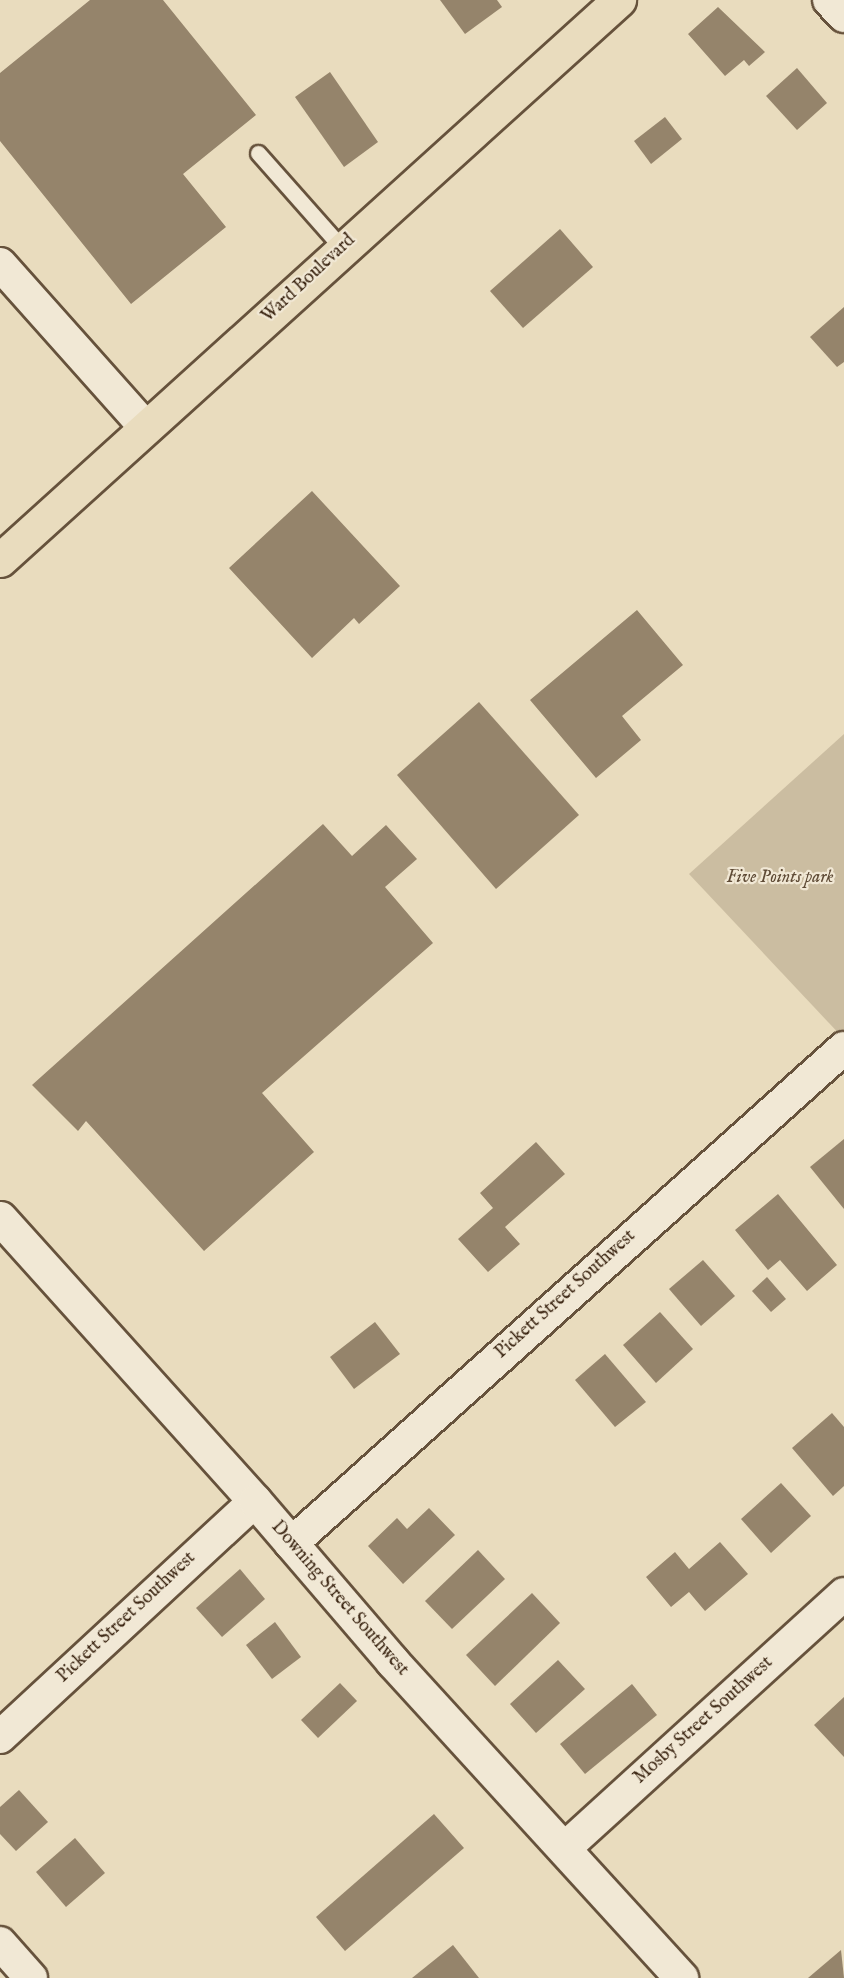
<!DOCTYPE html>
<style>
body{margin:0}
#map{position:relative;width:844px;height:1978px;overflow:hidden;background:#e9dcbe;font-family:"IM FELL English",serif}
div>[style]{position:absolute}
.green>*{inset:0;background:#cbbda1}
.building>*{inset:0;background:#95846b}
.roads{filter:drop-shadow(2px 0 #66523c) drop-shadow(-2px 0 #66523c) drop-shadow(0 2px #66523c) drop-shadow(0 -2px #66523c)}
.lane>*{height:15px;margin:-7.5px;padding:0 7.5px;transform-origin:7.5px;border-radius:7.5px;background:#f1e8d5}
.street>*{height:32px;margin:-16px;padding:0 16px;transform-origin:16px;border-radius:16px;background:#f1e8d5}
.secondary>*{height:33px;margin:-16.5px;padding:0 16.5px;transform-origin:16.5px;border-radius:16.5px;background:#f1e8d5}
.primary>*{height:33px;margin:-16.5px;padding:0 16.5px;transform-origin:16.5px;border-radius:16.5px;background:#e9dcbe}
span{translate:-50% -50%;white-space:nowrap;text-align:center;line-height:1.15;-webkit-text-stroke:4.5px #f1e8d5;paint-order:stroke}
.street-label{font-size:18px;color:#3a2411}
.park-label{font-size:18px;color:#5e4a35;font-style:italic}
</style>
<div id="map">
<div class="green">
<div style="clip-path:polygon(844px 734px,844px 1039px,689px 874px)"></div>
</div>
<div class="building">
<div style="clip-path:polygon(90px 0,163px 0,256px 115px,183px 174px,226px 227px,131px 304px,0 141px,0 73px)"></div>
<div style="clip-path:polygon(440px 0,497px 0,502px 7px,465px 34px)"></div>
<div style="clip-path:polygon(718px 7px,765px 52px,749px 66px,744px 60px,725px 76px,688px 34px)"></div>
<div style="clip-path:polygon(797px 68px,827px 103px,797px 130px,766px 96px)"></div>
<div style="clip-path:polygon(330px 72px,378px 142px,344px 167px,295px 97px)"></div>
<div style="clip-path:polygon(665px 117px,682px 139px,651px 164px,634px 141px)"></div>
<div style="clip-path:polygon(560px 229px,593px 267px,523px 328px,490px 291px)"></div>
<div style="clip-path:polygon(844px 307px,844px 362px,837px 367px,810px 337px)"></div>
<div style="clip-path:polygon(312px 491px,400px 586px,359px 624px,354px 618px,312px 658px,229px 568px)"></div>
<div style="clip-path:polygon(637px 610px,683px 665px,622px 716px,641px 740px,596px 778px,530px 700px)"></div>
<div style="clip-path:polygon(479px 702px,579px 815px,496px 889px,397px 775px)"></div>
<div style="clip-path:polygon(323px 824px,352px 856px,386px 825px,417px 859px,385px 887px,433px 943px,262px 1093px,314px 1152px,204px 1251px,86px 1121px,78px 1131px,32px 1085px)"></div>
<div style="clip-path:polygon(844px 1139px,844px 1209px,810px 1167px)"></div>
<div style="clip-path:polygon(536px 1142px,565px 1174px,505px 1227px,520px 1244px,488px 1272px,458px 1239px,493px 1208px,480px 1193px)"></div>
<div style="clip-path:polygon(778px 1194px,837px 1265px,807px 1291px,780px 1260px,768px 1270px,735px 1230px)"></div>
<div style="clip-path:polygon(703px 1260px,735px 1296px,701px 1326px,669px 1289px)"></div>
<div style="clip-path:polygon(767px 1277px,786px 1299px,771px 1312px,752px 1291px)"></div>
<div style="clip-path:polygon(660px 1312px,693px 1349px,656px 1383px,623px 1345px)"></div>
<div style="clip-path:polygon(375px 1322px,400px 1354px,354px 1389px,330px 1357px)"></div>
<div style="clip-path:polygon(605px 1354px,646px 1402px,615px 1427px,575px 1380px)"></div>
<div style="clip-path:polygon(832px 1413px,844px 1427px,844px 1486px,833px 1496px,792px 1448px)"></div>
<div style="clip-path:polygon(781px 1483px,811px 1516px,771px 1553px,741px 1519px)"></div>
<div style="clip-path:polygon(429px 1508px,455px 1535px,403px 1584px,368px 1546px,397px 1518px,407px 1529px)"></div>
<div style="clip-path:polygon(720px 1542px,748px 1574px,705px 1611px,689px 1592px,671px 1607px,646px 1577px,675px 1552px,689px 1569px)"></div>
<div style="clip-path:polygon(478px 1550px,505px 1579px,452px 1629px,425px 1601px)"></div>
<div style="clip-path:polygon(240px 1569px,265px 1599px,222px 1637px,196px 1608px)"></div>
<div style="clip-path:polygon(532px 1593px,560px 1623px,495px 1686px,466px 1655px)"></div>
<div style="clip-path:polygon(275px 1622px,301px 1657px,272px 1679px,246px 1645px)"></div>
<div style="clip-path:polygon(558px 1660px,585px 1689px,536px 1733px,510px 1704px)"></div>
<div style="clip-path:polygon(340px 1683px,357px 1701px,318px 1738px,301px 1720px)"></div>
<div style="clip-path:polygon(632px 1684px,657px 1715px,585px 1774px,560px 1744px)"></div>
<div style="clip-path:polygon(844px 1697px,844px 1757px,814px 1725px)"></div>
<div style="clip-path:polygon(19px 1790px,48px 1822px,16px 1851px,0 1834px,0 1807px)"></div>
<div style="clip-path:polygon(434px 1814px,464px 1848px,345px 1951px,316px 1917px)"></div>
<div style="clip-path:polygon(75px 1838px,105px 1873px,66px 1907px,36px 1872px)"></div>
<div style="clip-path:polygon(453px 1945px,479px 1978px,412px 1978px)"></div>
<div style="clip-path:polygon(841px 1950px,844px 1978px,808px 1978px)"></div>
</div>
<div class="roads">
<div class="lane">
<div style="left:258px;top:153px;width:127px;rotate:48.5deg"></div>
</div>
<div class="street">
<div style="left:829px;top:0;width:22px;rotate:47deg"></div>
<div style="left:0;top:264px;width:220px;rotate:48.3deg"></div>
<div style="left:291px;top:1544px;width:743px;rotate:-41.89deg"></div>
<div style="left:0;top:1737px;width:347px;rotate:-42.8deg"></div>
<div style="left:564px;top:1849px;width:379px;rotate:-42.3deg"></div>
<div style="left:0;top:1943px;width:47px;rotate:48.5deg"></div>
</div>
<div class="secondary">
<div style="left:0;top:1218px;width:381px;rotate:48deg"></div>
<div style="left:255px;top:1501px;width:211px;rotate:49.4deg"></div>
<div style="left:392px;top:1661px;width:429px;rotate:47.6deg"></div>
</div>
<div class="primary">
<div style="left:0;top:560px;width:835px;rotate:-42.14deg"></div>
</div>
</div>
<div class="street-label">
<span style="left:309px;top:279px;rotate:-43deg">Ward Boulevard</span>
<span style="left:566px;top:1295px;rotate:-42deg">Pickett Street Southwest</span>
<span style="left:339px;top:1599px;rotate:49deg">Downing Street Southwest</span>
<span style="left:127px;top:1618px;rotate:-43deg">Pickett Street Southwest</span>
<span style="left:704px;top:1721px;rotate:-42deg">Mosby Street Southwest</span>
</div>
<div class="park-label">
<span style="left:780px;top:878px">Five Points park</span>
</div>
</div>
